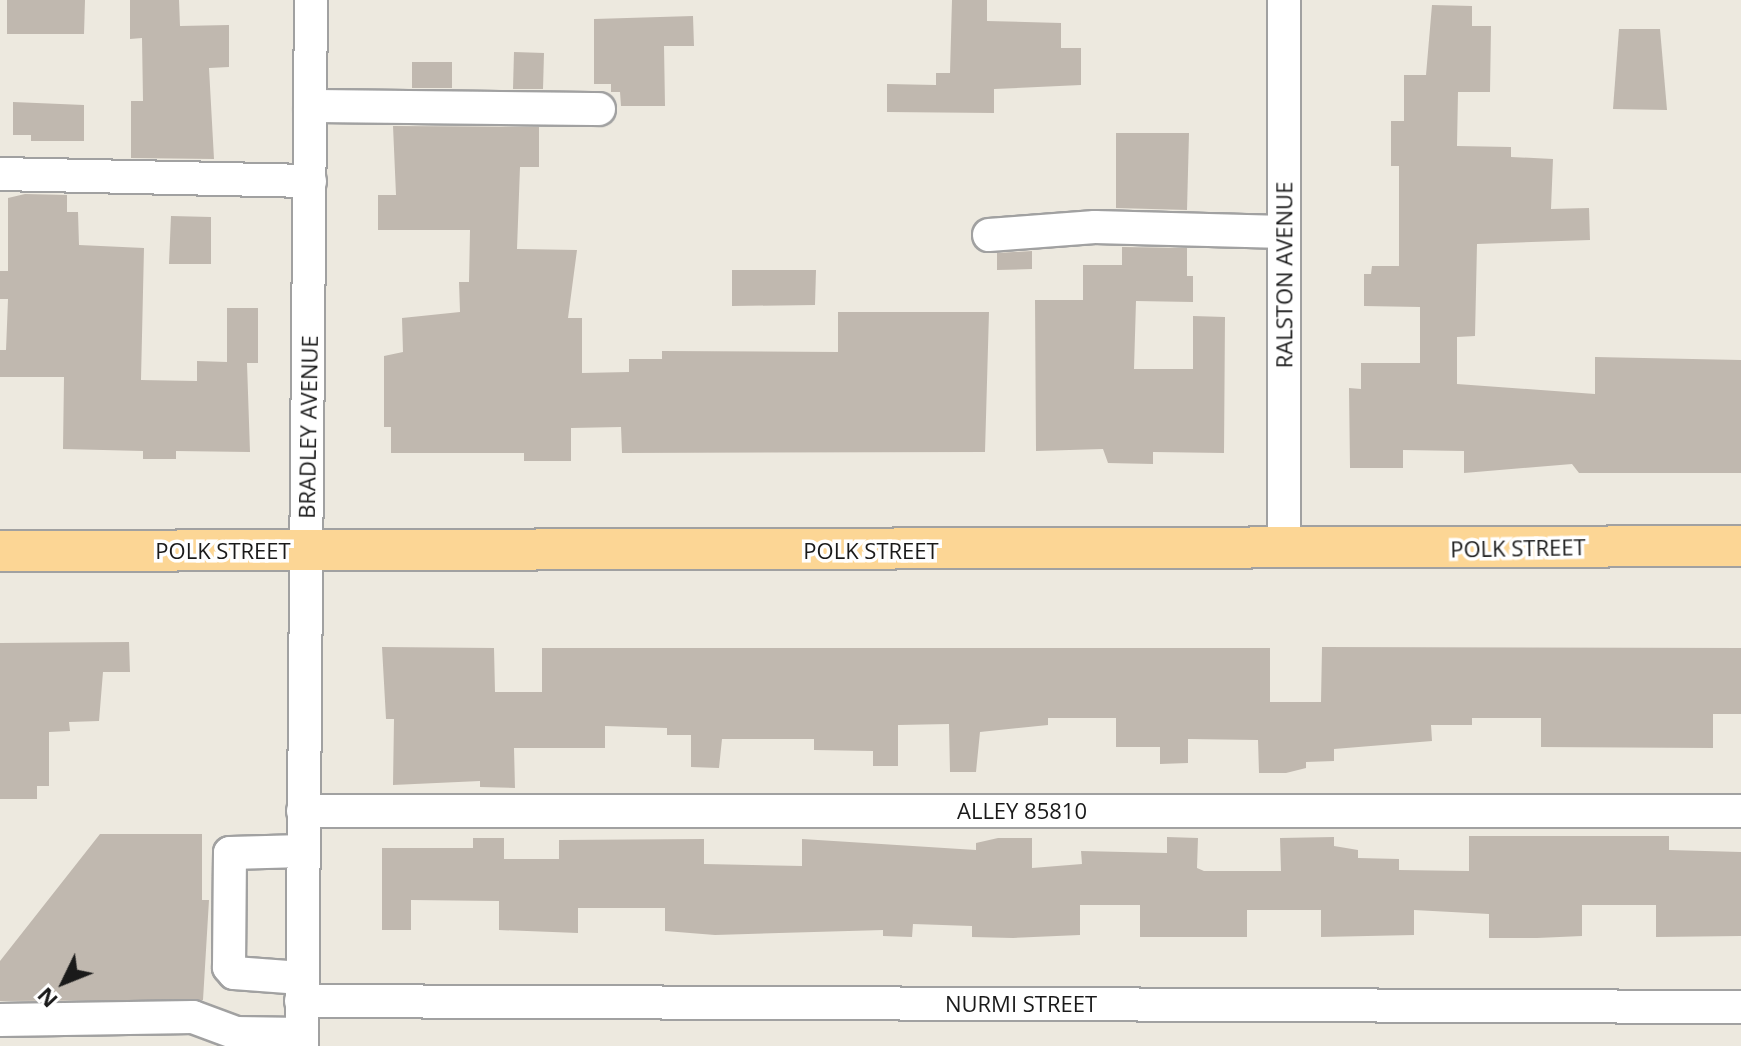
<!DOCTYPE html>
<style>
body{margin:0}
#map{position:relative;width:1741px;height:1046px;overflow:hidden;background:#ede9df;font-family:"Open Sans",sans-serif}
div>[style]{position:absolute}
.building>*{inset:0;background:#c0b8af}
.roads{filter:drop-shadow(2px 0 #a1a1a1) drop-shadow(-2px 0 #a1a1a1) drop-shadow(0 2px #a1a1a1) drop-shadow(0 -2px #a1a1a1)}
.minor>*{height:32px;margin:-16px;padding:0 16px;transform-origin:16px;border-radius:16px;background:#fff}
.major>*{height:40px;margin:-20px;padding:0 20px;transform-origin:20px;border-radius:20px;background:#fcd695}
span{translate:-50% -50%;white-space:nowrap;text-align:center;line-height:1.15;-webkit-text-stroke:7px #fff;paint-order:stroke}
.street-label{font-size:22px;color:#1a1a1a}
.north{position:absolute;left:24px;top:942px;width:80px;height:80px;-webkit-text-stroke:6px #fff;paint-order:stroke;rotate:227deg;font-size:22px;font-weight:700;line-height:32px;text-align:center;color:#1a1a1a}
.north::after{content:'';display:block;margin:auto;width:28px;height:36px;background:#1a1a1a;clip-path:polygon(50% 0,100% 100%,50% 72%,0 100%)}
</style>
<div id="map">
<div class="building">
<div style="clip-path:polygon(7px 0,85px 0,84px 34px,7px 34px)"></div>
<div style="clip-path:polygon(130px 0,179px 0,180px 26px,229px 25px,229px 67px,209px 68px,214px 159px,131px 158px,131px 101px,143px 101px,142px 38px,130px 39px)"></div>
<div style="clip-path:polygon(952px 0,987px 0,987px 21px,1061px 23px,1061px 48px,1081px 48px,1081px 85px,994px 89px,994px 113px,887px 112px,887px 84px,936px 85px,936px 73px,950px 73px)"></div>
<div style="clip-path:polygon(1432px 5px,1472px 6px,1472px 26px,1491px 26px,1490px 92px,1458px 92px,1457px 146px,1511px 147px,1511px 157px,1553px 159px,1551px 209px,1589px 208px,1590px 240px,1477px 244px,1475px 336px,1457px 337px,1457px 384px,1595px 394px,1595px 357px,1741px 360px,1741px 473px,1579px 473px,1572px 464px,1464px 473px,1464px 451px,1403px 450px,1403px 468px,1350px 468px,1349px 388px,1361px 389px,1361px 363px,1420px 363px,1420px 307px,1364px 306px,1364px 274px,1371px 274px,1372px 266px,1399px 266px,1399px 166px,1391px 166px,1391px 121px,1404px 121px,1404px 75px,1426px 75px)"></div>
<div style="clip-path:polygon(693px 16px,694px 46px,664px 46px,665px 106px,621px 106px,620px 92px,611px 92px,611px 84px,594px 84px,594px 19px)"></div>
<div style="clip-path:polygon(1619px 29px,1660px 29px,1667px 110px,1613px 109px)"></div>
<div style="clip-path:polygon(514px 52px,544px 53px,543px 89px,513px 89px)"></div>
<div style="clip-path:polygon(412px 62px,452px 62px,452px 88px,412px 88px)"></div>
<div style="clip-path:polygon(13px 102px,84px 105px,84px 141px,31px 141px,31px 135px,13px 135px)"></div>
<div style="clip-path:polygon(393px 126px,539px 127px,539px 167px,520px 167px,517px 249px,577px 250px,568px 318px,582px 318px,582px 373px,629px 372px,629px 359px,662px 359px,662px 351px,838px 352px,838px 312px,989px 312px,985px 452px,622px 453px,621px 427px,571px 428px,571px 461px,524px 461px,524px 453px,391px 453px,391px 427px,384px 427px,384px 356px,403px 352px,402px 318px,460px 312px,459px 282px,469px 282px,470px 230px,378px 230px,378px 195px,396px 195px)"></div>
<div style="clip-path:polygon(1116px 133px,1189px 133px,1187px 210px,1116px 208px)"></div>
<div style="clip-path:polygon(25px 194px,67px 195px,67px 212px,78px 212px,79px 245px,144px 248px,141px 380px,197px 381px,197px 361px,227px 362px,227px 308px,258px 308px,258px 363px,247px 363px,250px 452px,176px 451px,176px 459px,143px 459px,143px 451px,63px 449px,64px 377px,0 377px,0 350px,6px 350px,8px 299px,0 299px,0 271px,8px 271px,8px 198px)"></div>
<div style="clip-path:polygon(171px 216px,211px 217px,211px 264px,169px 264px)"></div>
<div style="clip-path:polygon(1122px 247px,1187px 248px,1187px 276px,1193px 276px,1193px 302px,1136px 301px,1134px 369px,1193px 369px,1193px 316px,1225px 317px,1224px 453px,1153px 452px,1153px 464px,1108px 463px,1103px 449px,1036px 451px,1035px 300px,1083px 300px,1083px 265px,1122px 265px)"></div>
<div style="clip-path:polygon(1032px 251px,1032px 269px,997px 270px,997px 253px)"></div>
<div style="clip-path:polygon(732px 270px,816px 270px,815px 305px,732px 306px)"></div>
<div style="clip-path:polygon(129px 642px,130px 672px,103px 672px,99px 721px,69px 722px,70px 731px,49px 732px,49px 786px,37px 786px,37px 799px,0 799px,0 643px)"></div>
<div style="clip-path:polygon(382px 647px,494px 648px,495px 692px,542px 692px,542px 648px,1270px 648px,1270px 702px,1321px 702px,1322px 647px,1741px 648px,1741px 714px,1713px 714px,1713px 748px,1541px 747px,1541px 718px,1472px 718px,1472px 725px,1431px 725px,1432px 741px,1334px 749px,1334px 761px,1306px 762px,1306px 768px,1286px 773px,1259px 773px,1258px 740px,1188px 739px,1188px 763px,1160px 764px,1160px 747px,1116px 747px,1116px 718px,1048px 718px,1048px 725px,980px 732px,976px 772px,950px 772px,949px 724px,898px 725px,898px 766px,873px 766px,873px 751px,814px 750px,814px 739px,722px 739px,719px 768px,691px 767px,691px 735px,667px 735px,667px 728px,605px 726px,605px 748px,514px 748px,515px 788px,480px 787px,480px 781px,393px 785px,394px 719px,386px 719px)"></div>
<div style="clip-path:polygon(100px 834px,202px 834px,202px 900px,209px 900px,203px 1000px,0 1001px,0 961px)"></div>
<div style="clip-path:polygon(1469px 836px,1669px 836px,1669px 850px,1741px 852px,1741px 936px,1656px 937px,1656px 905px,1582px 905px,1582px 936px,1537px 938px,1489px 938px,1489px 914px,1414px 910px,1414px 935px,1321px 937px,1321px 910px,1247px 910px,1247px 937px,1140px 937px,1140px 905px,1080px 905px,1080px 935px,1013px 938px,972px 937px,972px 926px,913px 924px,912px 937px,883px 936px,883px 930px,715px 935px,665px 931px,665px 908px,578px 908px,578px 933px,499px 930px,499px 901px,411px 900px,411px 930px,382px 930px,382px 848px,473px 848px,473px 838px,504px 838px,504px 859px,559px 859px,559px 840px,704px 839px,704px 864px,802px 866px,802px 839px,976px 850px,976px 843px,998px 838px,1032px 838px,1032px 868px,1082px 864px,1081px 851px,1167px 853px,1167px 837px,1198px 838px,1197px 868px,1204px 871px,1281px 871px,1280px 838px,1334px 837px,1334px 846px,1358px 850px,1358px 858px,1399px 859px,1399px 870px,1469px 871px)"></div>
</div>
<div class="roads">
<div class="minor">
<div style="left:310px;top:106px;width:289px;rotate:0.6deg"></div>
<div style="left:0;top:174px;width:310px;rotate:1.3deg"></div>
<div style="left:989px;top:235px;width:106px;rotate:-4.3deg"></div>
<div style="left:1095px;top:227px;width:189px;rotate:1.5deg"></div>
<div style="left:1284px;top:550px;width:550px;rotate:-90deg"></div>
<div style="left:303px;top:811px;width:1438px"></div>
<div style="left:301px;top:978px;width:67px;rotate:-175.7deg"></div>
<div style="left:234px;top:973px;width:8px;rotate:-130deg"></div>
<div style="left:229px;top:967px;width:114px;rotate:-89.5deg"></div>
<div style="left:230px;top:853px;width:73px;rotate:-1.6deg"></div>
<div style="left:301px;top:1001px;width:1440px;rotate:0.24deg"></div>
<div style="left:0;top:1020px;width:193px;rotate:-0.9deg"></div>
<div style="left:193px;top:1017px;width:46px;rotate:20.4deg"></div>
<div style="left:236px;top:1033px;width:66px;rotate:0.9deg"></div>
<div style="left:302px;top:1046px;width:1046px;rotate:-89.51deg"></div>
</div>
<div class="major">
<div style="left:0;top:551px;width:1741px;rotate:-0.16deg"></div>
</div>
</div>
<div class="street-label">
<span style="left:1284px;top:275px;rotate:-90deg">RALSTON AVENUE</span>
<span style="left:308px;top:427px;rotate:-89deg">BRADLEY AVENUE</span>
<span style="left:1518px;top:548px;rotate:-1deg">POLK STREET</span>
<span style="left:223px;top:551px">POLK STREET</span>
<span style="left:871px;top:551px">POLK STREET</span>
<span style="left:1022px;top:811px">ALLEY 85810</span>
<span style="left:1021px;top:1004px">NURMI STREET</span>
</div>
<div class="north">N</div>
</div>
